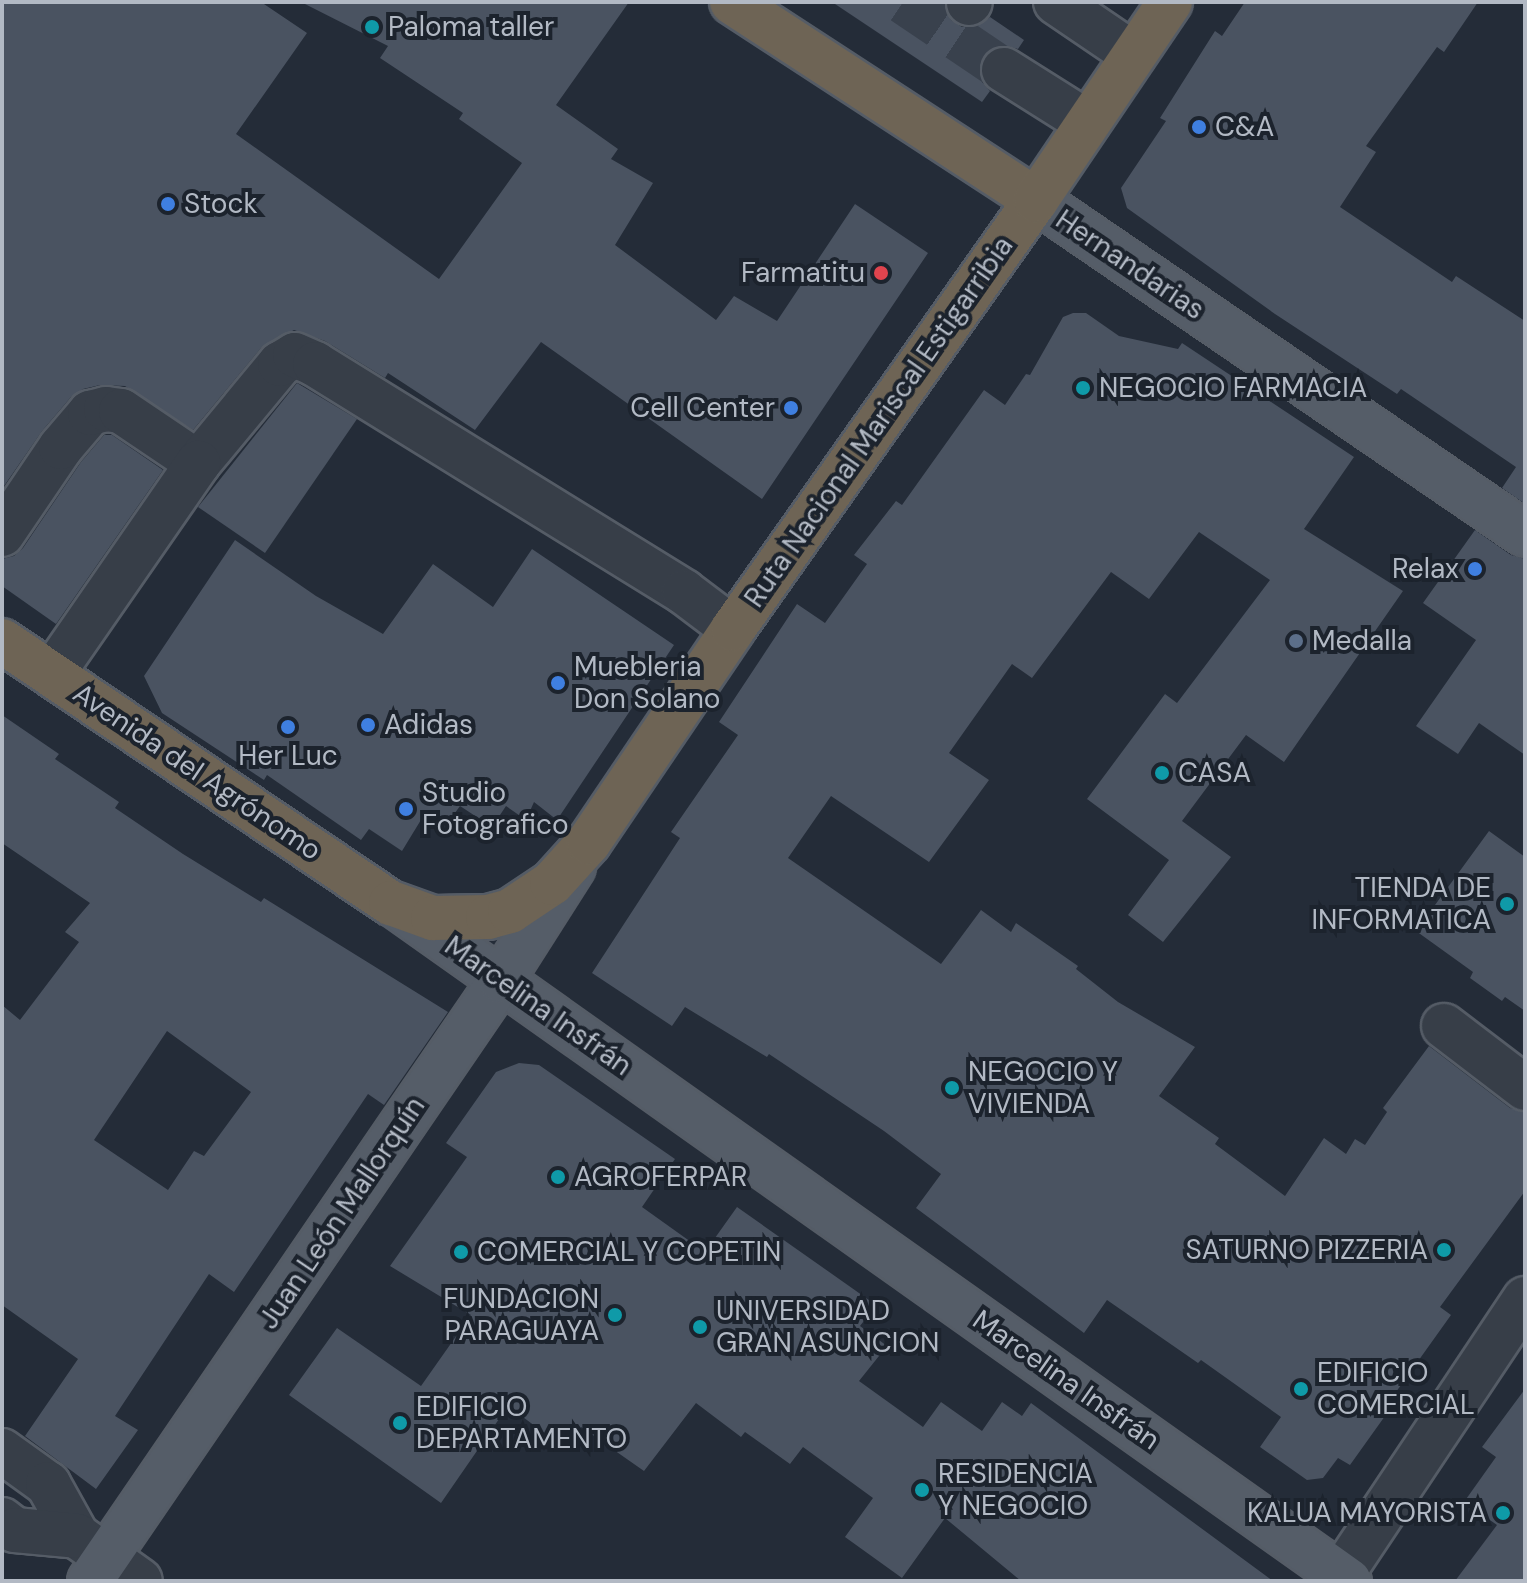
<!DOCTYPE html>
<meta charset="utf-8">
<style>
body{margin:0}
#map{position:relative;width:1527px;height:1583px;overflow:hidden;background:#242c38;font-family:"DM Sans",sans-serif}
div>[style]{position:absolute}
.building>*{inset:0;background:#4a5361}
.minor-tunnel>*{height:44px;margin-top:-22px;transform-origin:0;background:repeating-linear-gradient(90deg,#39414d 0 44px,transparent 0 66px)}
.roads{filter:drop-shadow(2px 0 #555c66) drop-shadow(-2px 0 #555c66) drop-shadow(0 2px #555c66) drop-shadow(0 -2px #555c66)}
.minor>*{height:44px;margin:-22px;padding:0 22px;transform-origin:22px;border-radius:22px;background:#373e48}
.major>*{height:44px;margin:-22px;padding:0 22px;transform-origin:22px;border-radius:22px;background:#555d68}
.highway>*{height:44px;margin:-22px;padding:0 22px;transform-origin:22px;border-radius:22px;background:#6e6455}
.dots>*{width:22px;height:22px;translate:-50% -50%;box-sizing:border-box;border:4px solid #1c232d;border-radius:50%}
span{translate:-50% -50%;white-space:nowrap;text-align:center;line-height:1.15;-webkit-text-stroke:8px #1c232d;paint-order:stroke}
.poi-label{font-size:28px;color:#b2b9c4}
.left{translate:0 -50%;text-align:left}
.right{translate:-100% -50%;text-align:right}
.street-label{font-size:28px;color:#b2b9c4}
.frame{position:absolute;inset:0;border:4px solid #b2b9c4;pointer-events:none}
</style>
<div id="map">
<div class="building">
<div style="clip-path:polygon(2px 2px,261px 2px,307px 33px,236px 134px,439px 279px,522px 163px,459px 119px,463px 113px,380px 58px,388px 46px,301px 2px,629px 2px,556px 105px,618px 149px,611px 159px,653px 183px,615px 245px,716px 320px,734px 296px,777px 321px,855px 204px,928px 253px,762px 499px,541px 342px,475px 430px,388px 373px,385px 378px,325px 341px,294px 330px,261px 348px,193px 430px,125px 386px,100px 385px,83px 389px,71px 397px,42px 431px,2px 489px)"></div>
<div style="clip-path:polygon(832px 2px,945px 2px,951px 20px,962px 27px,976px 27px,990px 17px,1024px 40px,1018px 49px,1004px 45px,992px 48px,983px 56px,979px 70px,982px 82px,990px 91px,982px 102px)"></div>
<div style="clip-path:polygon(1245px 2px,1478px 2px,1444px 52px,1437px 47px,1366px 146px,1376px 152px,1340px 207px,1452px 282px,1456px 276px,1525px 321px,1525px 504px,1502px 488px,1516px 467px,1401px 389px,1397px 394px,1275px 314px,1127px 208px,1121px 188px,1166px 121px,1160px 118px,1215px 31px,1222px 36px)"></div>
<div style="clip-path:polygon(1073px 313px,1086px 313px,1119px 336px,1178px 349px,1182px 343px,1354px 457px,1304px 529px,1403px 591px,1284px 762px,1246px 735px,1182px 821px,1231px 857px,1163px 942px,1128px 915px,1169px 860px,1087px 799px,1165px 694px,1177px 703px,1270px 580px,1199px 532px,1149px 599px,1111px 572px,1032px 678px,1012px 664px,949px 753px,989px 780px,929px 862px,831px 796px,788px 858px,941px 964px,981px 910px,1011px 932px,1016px 923px,1078px 966px,1076px 969px,1118px 1002px,1195px 1047px,1159px 1096px,1219px 1138px,1215px 1144px,1285px 1196px,1324px 1138px,1346px 1154px,1355px 1139px,1365px 1145px,1387px 1112px,1383px 1108px,1429px 1046px,1510px 1108px,1525px 1112px,1525px 1191px,1440px 1307px,1451px 1315px,1386px 1406px,1390px 1409px,1350px 1465px,1338px 1458px,1323px 1478px,1307px 1480px,1260px 1447px,1281px 1417px,1201px 1360px,1198px 1363px,1107px 1300px,1084px 1333px,916px 1208px,941px 1174px,884px 1131px,769px 1054px,767px 1057px,685px 1007px,672px 1026px,592px 973px,680px 838px,671px 832px,738px 735px,719px 722px,797px 604px,825px 623px,867px 564px,854px 555px,896px 501px,902px 505px,984px 390px,1005px 405px,1026px 374px,1030px 375px,1063px 317px)"></div>
<div style="clip-path:polygon(297px 383px,357px 419px,265px 553px,198px 507px)"></div>
<div style="clip-path:polygon(104px 435px,112px 435px,163px 470px,56px 624px,2px 586px,2px 559px,14px 556px,23px 548px,81px 462px)"></div>
<div style="clip-path:polygon(1475px 530px,1511px 555px,1525px 559px,1525px 755px,1479px 723px,1458px 754px,1416px 726px,1476px 640px,1423px 603px)"></div>
<div style="clip-path:polygon(235px 540px,316px 596px,383px 634px,433px 564px,493px 607px,532px 549px,674px 645px,557px 820px,534px 802px,526px 820px,506px 806px,492px 827px,460px 806px,447px 824px,427px 810px,402px 851px,369px 829px,361px 840px,267px 775px,264px 780px,162px 713px,144px 676px)"></div>
<div style="clip-path:polygon(evenodd,2px 715px,59px 754px,55px 759px,119px 802px,115px 808px,183px 854px,261px 902px,264px 898px,448px 1012px,384px 1105px,368px 1094px,234px 1292px,209px 1274px,115px 1416px,138px 1430px,96px 1489px,25px 1436px,78px 1359px,2px 1305px,2px 1005px,20px 1020px,79px 942px,65px 932px,90px 903px,2px 843px,2px 715px,167px 1031px,251px 1092px,204px 1156px,194px 1151px,168px 1190px,94px 1140px,167px 1031px)"></div>
<div style="clip-path:polygon(1489px 831px,1525px 857px,1525px 1011px,1505px 997px,1502px 1001px,1470px 978px,1473px 972px,1416px 931px)"></div>
<div style="clip-path:polygon(519px 1063px,539px 1065px,675px 1159px,642px 1207px,705px 1252px,737px 1207px,876px 1305px,860px 1326px,887px 1346px,859px 1381px,923px 1427px,941px 1402px,982px 1431px,1002px 1402px,1022px 1416px,1031px 1403px,1273px 1581px,1021px 1581px,945px 1518px,902px 1578px,845px 1537px,873px 1498px,803px 1447px,790px 1464px,745px 1432px,741px 1437px,696px 1403px,644px 1471px,581px 1427px,566px 1449px,508px 1406px,441px 1503px,289px 1395px,337px 1328px,421px 1386px,471px 1315px,390px 1266px,467px 1157px,446px 1143px,496px 1072px)"></div>
<div style="clip-path:polygon(1525px 1389px,1525px 1581px,1455px 1581px,1497px 1525px,1464px 1502px,1496px 1457px,1482px 1447px)"></div>
</div>
<div class="minor-tunnel">
<div style="left:903px;top:2px;width:122px;rotate:34deg"></div>
</div>
<div class="roads">
<div class="minor">
<div style="left:1056px;top:2px;width:94px;rotate:34.2deg"></div>
<div style="left:969px;top:3px;width:1px;rotate:-45deg"></div>
<div style="left:1004px;top:70px;width:99px;rotate:32.2deg"></div>
<div style="left:2px;top:534px;width:105px;rotate:-55.9deg"></div>
<div style="left:61px;top:447px;width:45px;rotate:-49.5deg"></div>
<div style="left:90px;top:413px;width:16px;rotate:-14deg"></div>
<div style="left:106px;top:409px;width:15px;rotate:8deg"></div>
<div style="left:121px;top:411px;width:93px;rotate:34deg"></div>
<div style="left:198px;top:463px;width:129px;rotate:-50.4deg"></div>
<div style="left:280px;top:364px;width:17px;rotate:-31deg"></div>
<div style="left:295px;top:355px;width:22px;rotate:24deg"></div>
<div style="left:315px;top:364px;width:434px;rotate:31.7deg"></div>
<div style="left:684px;top:592px;width:61px;rotate:37.1deg"></div>
<div style="left:52px;top:674px;width:257px;rotate:-55.3deg"></div>
<div style="left:1444px;top:1026px;width:102px;rotate:37.4deg"></div>
<div style="left:2px;top:1451px;width:57px;rotate:35.7deg"></div>
<div style="left:48px;top:1484px;width:60px;rotate:60.9deg"></div>
<div style="left:77px;top:1536px;width:77px;rotate:35.5deg"></div>
<div style="left:2px;top:1520px;width:16px;rotate:38deg"></div>
<div style="left:15px;top:1530px;width:62px;rotate:5.5deg"></div>
<div style="left:1337px;top:1581px;width:339px;rotate:-56.3deg"></div>
</div>
<div class="major">
<div style="left:1036px;top:200px;width:592px;rotate:34.33deg"></div>
<div style="left:395px;top:905px;width:1169px;rotate:35.32deg"></div>
<div style="left:90px;top:1581px;width:728px;rotate:-55.63deg"></div>
<div style="left:501px;top:980px;width:134px;rotate:-57.5deg"></div>
</div>
<div class="highway">
<div style="left:732px;top:2px;width:363px;rotate:33.1deg"></div>
<div style="left:2px;top:641px;width:469px;rotate:34deg"></div>
<div style="left:391px;top:903px;width:45px;rotate:19.7deg"></div>
<div style="left:433px;top:918px;width:55px;rotate:-1deg"></div>
<div style="left:488px;top:917px;width:23px;rotate:-15deg"></div>
<div style="left:510px;top:911px;width:50px;rotate:-33.7deg"></div>
<div style="left:552px;top:883px;width:55px;rotate:-47.9deg"></div>
<div style="left:589px;top:842px;width:257px;rotate:-55.9deg"></div>
<div style="left:733px;top:629px;width:525px;rotate:-54.77deg"></div>
<div style="left:1036px;top:200px;width:239px;rotate:-55.9deg"></div>
</div>
</div>
<div class="dots">
<div style="left:372px;top:27px;background:#0f9aa8"></div>
<div style="left:1199px;top:127px;background:#3f7fe0"></div>
<div style="left:168px;top:204px;background:#3f7fe0"></div>
<div style="left:881px;top:273px;background:#e0444e"></div>
<div style="left:1083px;top:388px;background:#0f9aa8"></div>
<div style="left:791px;top:408px;background:#3f7fe0"></div>
<div style="left:1475px;top:569px;background:#3f7fe0"></div>
<div style="left:1296px;top:641px;background:#5c6f8a"></div>
<div style="left:558px;top:683px;background:#3f7fe0"></div>
<div style="left:368px;top:725px;background:#3f7fe0"></div>
<div style="left:288px;top:727px;background:#3f7fe0"></div>
<div style="left:1162px;top:773px;background:#0f9aa8"></div>
<div style="left:406px;top:809px;background:#3f7fe0"></div>
<div style="left:1507px;top:904px;background:#0f9aa8"></div>
<div style="left:952px;top:1088px;background:#0f9aa8"></div>
<div style="left:558px;top:1177px;background:#0f9aa8"></div>
<div style="left:1444px;top:1250px;background:#0f9aa8"></div>
<div style="left:461px;top:1252px;background:#0f9aa8"></div>
<div style="left:615px;top:1315px;background:#0f9aa8"></div>
<div style="left:700px;top:1327px;background:#0f9aa8"></div>
<div style="left:1301px;top:1389px;background:#0f9aa8"></div>
<div style="left:400px;top:1423px;background:#0f9aa8"></div>
<div style="left:922px;top:1490px;background:#0f9aa8"></div>
<div style="left:1503px;top:1513px;background:#0f9aa8"></div>
</div>
<div class="poi-label">
<span class="left" style="left:388px;top:27px">Paloma taller</span>
<span class="left" style="left:1215px;top:127px">C&amp;A</span>
<span class="left" style="left:184px;top:204px">Stock</span>
<span class="right" style="left:865px;top:273px">Farmatitu</span>
<span class="left" style="left:1099px;top:388px">NEGOCIO FARMACIA</span>
<span class="right" style="left:775px;top:408px">Cell Center</span>
<span class="right" style="left:1459px;top:569px">Relax</span>
<span class="left" style="left:1312px;top:641px">Medalla</span>
<span class="left" style="left:574px;top:683px">Muebleria<br>Don Solano</span>
<span class="left" style="left:384px;top:725px">Adidas</span>
<span style="left:288px;top:756px">Her Luc</span>
<span class="left" style="left:1178px;top:773px">CASA</span>
<span class="left" style="left:422px;top:809px">Studio<br>Fotografico</span>
<span class="right" style="left:1491px;top:904px">TIENDA DE<br>INFORMATICA</span>
<span class="left" style="left:968px;top:1088px">NEGOCIO Y<br>VIVIENDA</span>
<span class="left" style="left:574px;top:1177px">AGROFERPAR</span>
<span class="right" style="left:1428px;top:1250px">SATURNO PIZZERIA</span>
<span class="left" style="left:477px;top:1252px">COMERCIAL Y COPETIN</span>
<span class="right" style="left:599px;top:1315px">FUNDACION<br>PARAGUAYA</span>
<span class="left" style="left:716px;top:1327px">UNIVERSIDAD<br>GRAN ASUNCION</span>
<span class="left" style="left:1317px;top:1389px">EDIFICIO<br>COMERCIAL</span>
<span class="left" style="left:416px;top:1423px">EDIFICIO<br>DEPARTAMENTO</span>
<span class="left" style="left:938px;top:1490px">RESIDENCIA<br>Y NEGOCIO</span>
<span class="right" style="left:1487px;top:1513px">KALUA MAYORISTA</span>
</div>
<div class="street-label">
<span style="left:1130px;top:265px;rotate:34deg">Hernandarias</span>
<span style="left:879px;top:422px;rotate:-55deg">Ruta Nacional Mariscal Estigarribia</span>
<span style="left:197px;top:772px;rotate:34deg">Avenida del Agrónomo</span>
<span style="left:538px;top:1006px;rotate:35deg">Marcelina Insfrán</span>
<span style="left:342px;top:1213px;rotate:-56deg">Juan León Mallorquín</span>
<span style="left:1066px;top:1380px;rotate:35deg">Marcelina Insfrán</span>
</div>
<div class="frame"></div>
</div>
